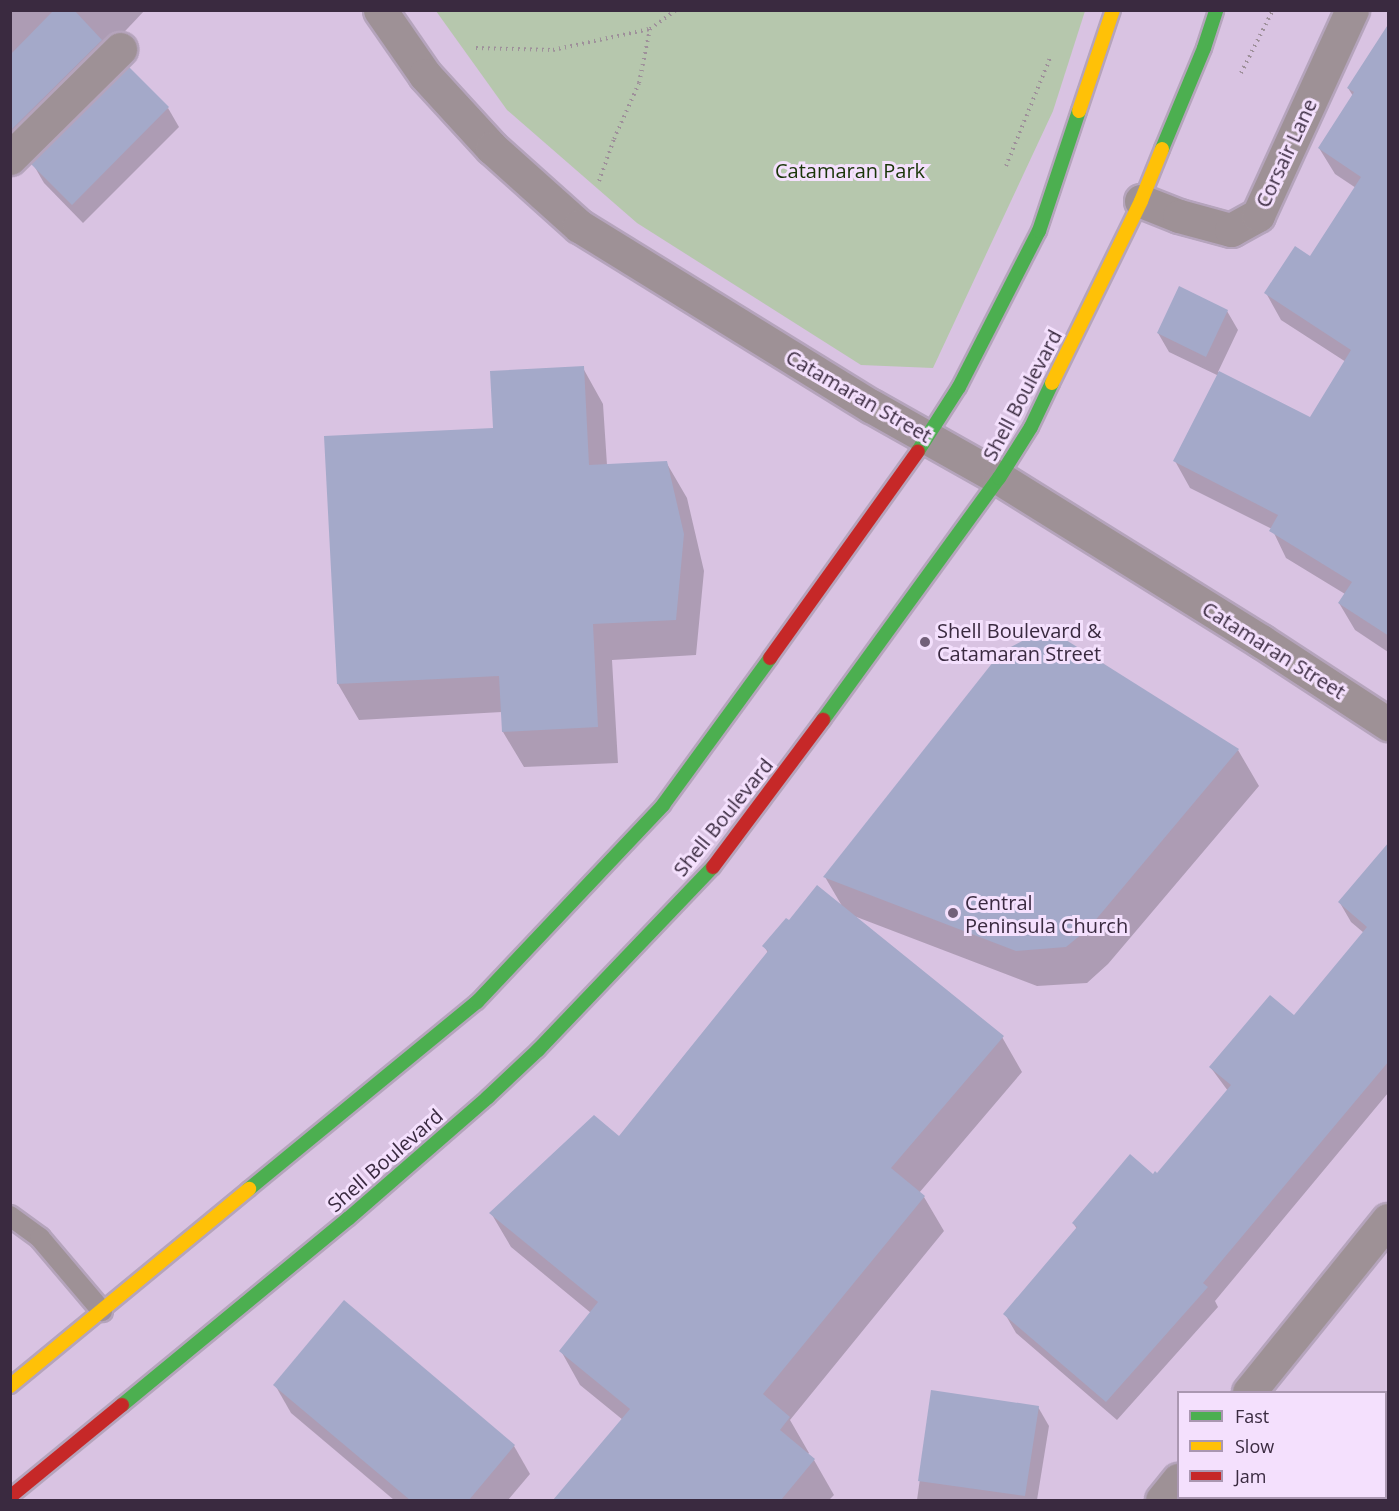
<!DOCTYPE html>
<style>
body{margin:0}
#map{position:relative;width:1399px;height:1511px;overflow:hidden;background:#d9c3e2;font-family:"Open Sans",sans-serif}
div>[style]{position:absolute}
.green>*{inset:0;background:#b6c7ad}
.shadow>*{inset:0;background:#0003}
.building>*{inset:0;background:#a4a9c9}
.path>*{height:4px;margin-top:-2px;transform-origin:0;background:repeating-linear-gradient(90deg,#9e909a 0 1.5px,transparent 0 6px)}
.roads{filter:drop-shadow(2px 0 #b5a4bc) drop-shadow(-2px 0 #b5a4bc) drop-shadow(0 2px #b5a4bc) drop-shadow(0 -2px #b5a4bc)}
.lane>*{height:20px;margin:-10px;padding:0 10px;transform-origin:10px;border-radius:10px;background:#9e9196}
.street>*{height:33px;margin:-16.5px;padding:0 16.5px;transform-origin:16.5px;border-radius:16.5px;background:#9e9196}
.fast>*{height:14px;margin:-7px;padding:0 7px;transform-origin:7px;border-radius:7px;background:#4caf50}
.slow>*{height:14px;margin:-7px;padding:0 7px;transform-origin:7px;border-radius:7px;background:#ffc107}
.jam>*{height:14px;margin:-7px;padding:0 7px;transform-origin:7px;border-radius:7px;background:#c62828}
.dots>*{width:16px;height:16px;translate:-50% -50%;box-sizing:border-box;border:3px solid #f4e0fd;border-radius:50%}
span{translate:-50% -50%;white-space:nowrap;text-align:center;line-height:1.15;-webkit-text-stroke:6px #f4e0fd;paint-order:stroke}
.street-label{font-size:20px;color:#3a2a40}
.park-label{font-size:20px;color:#193508}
.poi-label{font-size:20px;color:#3a2a40}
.left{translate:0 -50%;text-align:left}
.frame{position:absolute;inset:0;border:12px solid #3a2a40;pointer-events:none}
.legend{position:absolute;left:1177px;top:1391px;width:210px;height:108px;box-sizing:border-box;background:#f4e0fd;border:2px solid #aa97b1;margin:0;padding:8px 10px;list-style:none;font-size:18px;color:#3a2a40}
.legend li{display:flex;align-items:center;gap:12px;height:30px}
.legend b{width:30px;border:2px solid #aa97b1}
</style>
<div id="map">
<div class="green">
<div style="clip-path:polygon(436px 11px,1085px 11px,1053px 111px,933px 368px,861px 365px,637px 223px,507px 110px)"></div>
</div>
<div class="shadow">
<div style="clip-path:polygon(10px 10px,145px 10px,10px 153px)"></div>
<div style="clip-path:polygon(1388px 26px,1388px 652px,1355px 630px,1339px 603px,1345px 594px,1286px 558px,1272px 529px,1190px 488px,1175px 461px,1219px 376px,1169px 352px,1158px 333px,1227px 311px,1238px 330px,1218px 372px,1311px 419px,1346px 362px,1281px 320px,1266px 293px,1310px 258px,1356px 188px,1335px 174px,1319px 148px,1353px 96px,1348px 88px)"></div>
<div style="clip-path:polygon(168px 108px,179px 127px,83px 223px,44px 183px,33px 164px)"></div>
<div style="clip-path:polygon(583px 368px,603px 404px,607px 465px,666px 462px,687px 498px,704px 571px,696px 655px,612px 660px,618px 763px,524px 767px,503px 732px,502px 712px,359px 720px,338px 684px,495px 429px)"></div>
<div style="clip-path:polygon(1238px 750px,1259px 786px,1108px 964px,1087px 983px,1037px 986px,854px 916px,1002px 1037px,1022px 1072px,919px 1193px,924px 1197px,944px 1231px,790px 1420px,809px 1453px,807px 1455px,814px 1460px,834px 1495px,829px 1500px,715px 1500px,710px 1496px,706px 1500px,575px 1500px,567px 1487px,623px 1420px,580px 1385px,561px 1351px,591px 1313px,511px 1247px,491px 1213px,619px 1138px,768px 953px,764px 946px,789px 922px,842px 906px,825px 877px)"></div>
<div style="clip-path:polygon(1388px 845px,1388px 1093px,1215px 1301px,1218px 1307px,1117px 1420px,1016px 1333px,1005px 1314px,1077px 1229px,1073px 1223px,1157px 1175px,1228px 1091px,1211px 1068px,1294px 1017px,1364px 933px,1351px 922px,1340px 903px)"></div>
<div style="clip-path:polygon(344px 1302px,514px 1446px,530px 1474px,508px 1500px,394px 1500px,291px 1413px,275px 1385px)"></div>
<div style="clip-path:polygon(932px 1392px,1038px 1407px,1049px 1426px,1037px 1500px,917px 1500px)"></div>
<div style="clip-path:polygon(1386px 1446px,1388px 1450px,1388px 1500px,1286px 1500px,1288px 1498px,1386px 1498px)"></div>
</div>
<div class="building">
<div style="clip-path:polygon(54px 10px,74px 10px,102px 40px,10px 131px,10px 55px)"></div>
<div style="clip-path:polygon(1389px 23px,1389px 636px,1338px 603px,1352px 582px,1269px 531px,1278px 515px,1173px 461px,1219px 371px,1310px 417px,1351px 350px,1264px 293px,1295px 246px,1310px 256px,1361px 177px,1318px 148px,1354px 92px,1347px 88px)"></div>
<div style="clip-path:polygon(129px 67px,169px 107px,72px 205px,31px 164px)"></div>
<div style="clip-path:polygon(1179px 286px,1228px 310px,1206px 357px,1157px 333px)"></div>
<div style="clip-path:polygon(584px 366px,589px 465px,667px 461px,684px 534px,676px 620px,593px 624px,598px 727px,502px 732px,499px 676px,337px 684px,324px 436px,493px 428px,490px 371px)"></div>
<div style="clip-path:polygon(1047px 628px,1239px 749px,1088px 929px,1066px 947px,1016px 951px,823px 877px,1001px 652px)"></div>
<div style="clip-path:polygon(1389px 842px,1389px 1061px,1203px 1283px,1208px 1287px,1106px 1402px,1003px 1314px,1077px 1227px,1072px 1223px,1130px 1154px,1153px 1174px,1155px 1171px,1157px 1173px,1231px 1085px,1209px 1067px,1270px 995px,1294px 1015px,1367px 927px,1338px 902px)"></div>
<div style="clip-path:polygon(817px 885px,1004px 1036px,891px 1168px,925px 1196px,763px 1394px,790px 1417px,780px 1430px,815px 1459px,781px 1500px,553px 1500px,630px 1409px,559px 1351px,598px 1302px,489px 1213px,594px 1115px,619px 1136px,768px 951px,762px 946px,786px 918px,789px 920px)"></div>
<div style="clip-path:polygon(344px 1300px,515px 1445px,469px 1500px,410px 1500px,273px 1385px)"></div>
<div style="clip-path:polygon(931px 1390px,1039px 1406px,1025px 1496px,918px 1481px)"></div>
</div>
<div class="path">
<div style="left:476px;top:48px;width:77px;rotate:1.5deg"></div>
<div style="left:553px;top:50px;width:99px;rotate:-12.2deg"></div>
<div style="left:650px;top:29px;width:32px;rotate:-36deg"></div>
<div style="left:1241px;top:73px;width:71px;rotate:-63.1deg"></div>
<div style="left:1006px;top:166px;width:119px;rotate:-67.8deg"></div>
<div style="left:599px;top:181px;width:45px;rotate:-70.3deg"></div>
<div style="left:614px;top:139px;width:61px;rotate:-65.9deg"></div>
<div style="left:639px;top:83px;width:55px;rotate:-78.5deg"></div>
</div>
<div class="roads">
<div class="lane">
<div style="left:10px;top:1216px;width:37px;rotate:36deg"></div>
<div style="left:40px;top:1238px;width:96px;rotate:49.7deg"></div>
</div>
<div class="street">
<div style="left:380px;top:10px;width:79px;rotate:55.3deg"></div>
<div style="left:425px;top:75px;width:99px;rotate:47.5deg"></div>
<div style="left:492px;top:148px;width:117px;rotate:41.9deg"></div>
<div style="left:579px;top:226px;width:343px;rotate:31.7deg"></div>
<div style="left:871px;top:406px;width:147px;rotate:29.4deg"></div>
<div style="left:999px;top:478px;width:309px;rotate:31.9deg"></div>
<div style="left:1261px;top:641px;width:152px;rotate:33.2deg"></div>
<div style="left:10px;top:158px;width:155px;rotate:-44.7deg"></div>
<div style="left:1141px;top:201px;width:41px;rotate:21.5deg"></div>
<div style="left:1179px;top:216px;width:54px;rotate:15.1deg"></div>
<div style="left:1231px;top:230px;width:31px;rotate:-29deg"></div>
<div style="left:1258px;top:215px;width:226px;rotate:-65.4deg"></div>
<div style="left:1249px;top:1392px;width:221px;rotate:-51.1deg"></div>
<div style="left:1162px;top:1500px;width:26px;rotate:-51deg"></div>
</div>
<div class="fast">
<div style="left:1162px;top:149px;width:109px;rotate:-67.4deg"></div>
<div style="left:1204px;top:48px;width:40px;rotate:-72deg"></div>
<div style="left:918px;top:451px;width:76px;rotate:-57.4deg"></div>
<div style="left:959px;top:387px;width:175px;rotate:-62.9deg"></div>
<div style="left:1039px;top:231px;width:126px;rotate:-71.6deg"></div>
<div style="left:823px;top:720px;width:299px;rotate:-54deg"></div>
<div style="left:999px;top:478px;width:60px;rotate:-57.9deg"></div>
<div style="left:1031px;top:427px;width:49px;rotate:-64.5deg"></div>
<div style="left:249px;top:1189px;width:295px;rotate:-39.4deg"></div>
<div style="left:477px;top:1002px;width:271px;rotate:-46.6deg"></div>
<div style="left:663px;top:805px;width:182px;rotate:-53.9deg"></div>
<div style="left:122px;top:1405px;width:294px;rotate:-39.5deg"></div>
<div style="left:349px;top:1218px;width:184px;rotate:-41deg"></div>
<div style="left:488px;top:1097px;width:69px;rotate:-43.2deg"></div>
<div style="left:538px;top:1050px;width:253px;rotate:-46.3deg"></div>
</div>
<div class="slow">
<div style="left:1079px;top:111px;width:107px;rotate:-71.4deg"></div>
<div style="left:1052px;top:383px;width:203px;rotate:-63.9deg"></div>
<div style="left:1141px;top:201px;width:56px;rotate:-68deg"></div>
<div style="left:10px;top:1386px;width:310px;rotate:-39.5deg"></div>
</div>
<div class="jam">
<div style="left:770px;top:658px;width:254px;rotate:-54.4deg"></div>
<div style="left:713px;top:867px;width:184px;rotate:-53.2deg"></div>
<div style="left:10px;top:1497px;width:145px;rotate:-39.4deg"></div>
</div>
</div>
<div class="dots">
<div style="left:925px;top:642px;background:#726079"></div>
<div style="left:953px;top:913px;background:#726079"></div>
</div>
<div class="street-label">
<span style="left:1286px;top:153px;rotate:-65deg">Corsair Lane</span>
<span style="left:1022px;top:395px;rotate:-62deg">Shell Boulevard</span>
<span style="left:859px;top:396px;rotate:30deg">Catamaran Street</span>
<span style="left:1274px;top:650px;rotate:32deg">Catamaran Street</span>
<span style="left:723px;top:817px;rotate:-51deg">Shell Boulevard</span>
<span style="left:385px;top:1160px;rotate:-41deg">Shell Boulevard</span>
</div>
<div class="park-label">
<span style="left:850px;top:170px">Catamaran Park</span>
</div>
<div class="poi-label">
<span class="left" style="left:937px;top:642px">Shell Boulevard &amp;<br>Catamaran Street</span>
<span class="left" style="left:965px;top:914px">Central<br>Peninsula Church</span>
</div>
<div class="frame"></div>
<ul class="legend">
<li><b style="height:8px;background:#4caf50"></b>Fast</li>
<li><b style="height:8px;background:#ffc107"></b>Slow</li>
<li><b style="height:8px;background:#c62828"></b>Jam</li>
</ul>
</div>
